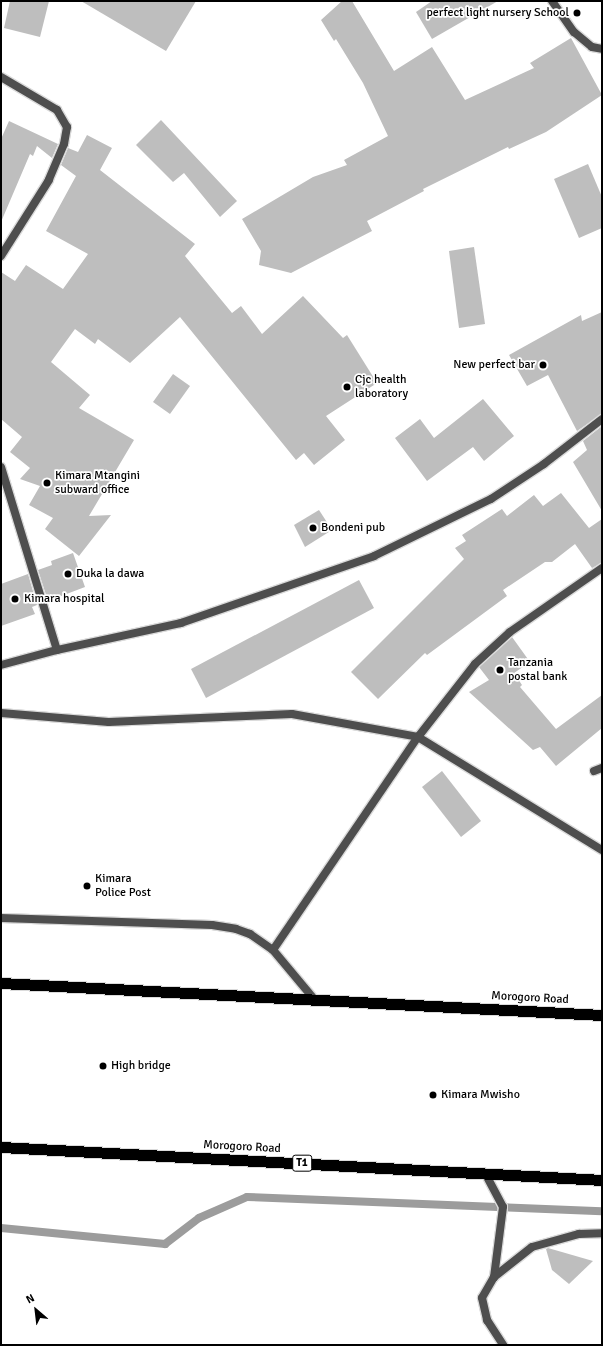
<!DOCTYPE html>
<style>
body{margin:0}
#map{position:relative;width:603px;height:1346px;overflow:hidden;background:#fff;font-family:Signika,sans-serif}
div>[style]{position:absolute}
.stream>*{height:8px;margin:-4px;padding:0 4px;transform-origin:4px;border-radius:4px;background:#9c9c9c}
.building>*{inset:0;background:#bebebe}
.roads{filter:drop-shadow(1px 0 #dbdbdb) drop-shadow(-1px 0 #dbdbdb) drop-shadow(0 1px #dbdbdb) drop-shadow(0 -1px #dbdbdb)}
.minor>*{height:8px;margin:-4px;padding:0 4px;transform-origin:4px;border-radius:4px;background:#4e4e4e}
.tertiary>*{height:8px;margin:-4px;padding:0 4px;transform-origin:4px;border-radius:4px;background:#4e4e4e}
.trunk>*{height:11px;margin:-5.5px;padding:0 5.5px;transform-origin:5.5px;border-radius:5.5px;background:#000}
.dots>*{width:11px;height:11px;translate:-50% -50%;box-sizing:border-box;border:2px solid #fff;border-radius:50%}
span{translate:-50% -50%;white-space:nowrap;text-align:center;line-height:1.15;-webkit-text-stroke:3.5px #fff;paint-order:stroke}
.shield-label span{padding:1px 3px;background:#fff;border:1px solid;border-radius:3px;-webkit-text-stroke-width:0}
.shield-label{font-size:11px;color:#000;font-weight:700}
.poi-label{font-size:12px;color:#000}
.right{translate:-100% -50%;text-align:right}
.left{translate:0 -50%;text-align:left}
.street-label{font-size:12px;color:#000}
.frame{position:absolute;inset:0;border:2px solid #000;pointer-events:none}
.north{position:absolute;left:16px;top:1290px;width:40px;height:40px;-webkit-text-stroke:3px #fff;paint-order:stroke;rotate:332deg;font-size:11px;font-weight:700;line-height:16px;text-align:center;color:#000}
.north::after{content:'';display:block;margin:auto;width:14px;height:18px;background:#000;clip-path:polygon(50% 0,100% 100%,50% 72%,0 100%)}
</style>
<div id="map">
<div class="stream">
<div style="left:1px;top:1228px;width:165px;rotate:5.6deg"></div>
<div style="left:165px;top:1244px;width:43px;rotate:-37.4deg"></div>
<div style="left:199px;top:1218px;width:52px;rotate:-23.6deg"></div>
<div style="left:247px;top:1197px;width:355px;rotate:2.3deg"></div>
</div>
<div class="building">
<div style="clip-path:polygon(10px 1px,49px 1px,40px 37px,4px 28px)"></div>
<div style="clip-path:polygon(81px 1px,196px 1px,166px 51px)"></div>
<div style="clip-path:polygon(342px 1px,352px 1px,394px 71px,432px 47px,465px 100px,534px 68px,530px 63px,571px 38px,602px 95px,546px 132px,509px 149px,508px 147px,423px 189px,424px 191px,367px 221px,372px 231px,291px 273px,259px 265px,261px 251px,242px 219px,313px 177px,347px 165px,344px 160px,388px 136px,363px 83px,336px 39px,334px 41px,321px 20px)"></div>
<div style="clip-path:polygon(432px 1px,498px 1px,432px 39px,416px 12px)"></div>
<div style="clip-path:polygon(161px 120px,237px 201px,220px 217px,184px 173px,173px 182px,136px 145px)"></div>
<div style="clip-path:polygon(9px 121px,58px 144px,52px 158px,37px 146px,33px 156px,30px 154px,1px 222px,1px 139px)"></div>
<div style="clip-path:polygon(87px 135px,112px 148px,100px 170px,195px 244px,185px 256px,232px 313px,241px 306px,262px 334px,303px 296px,343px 338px,347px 335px,377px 383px,326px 416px,345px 440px,314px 465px,304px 453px,296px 460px,180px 317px,130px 363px,98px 339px,95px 344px,75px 329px,51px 362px,90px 395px,79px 408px,134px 440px,89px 516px,111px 515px,79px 556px,45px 529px,53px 518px,29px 505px,40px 486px,20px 479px,30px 468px,10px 452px,22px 437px,1px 419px,1px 272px,15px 281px,26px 265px,63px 289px,88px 254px,46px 231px,76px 176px,61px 165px,68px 148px,78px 152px)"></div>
<div style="clip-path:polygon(588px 164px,602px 197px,602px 228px,579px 238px,554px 179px)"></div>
<div style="clip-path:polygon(474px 247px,485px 324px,459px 328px,449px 251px)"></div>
<div style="clip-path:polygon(602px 312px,602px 414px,577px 431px,548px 375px,527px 386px,509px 355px,581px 315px,582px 321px)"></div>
<div style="clip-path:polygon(173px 374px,190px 386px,170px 414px,153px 402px)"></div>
<div style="clip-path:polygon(483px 399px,514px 436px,484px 461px,473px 447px,427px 481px,395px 438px,420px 419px,434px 438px)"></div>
<div style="clip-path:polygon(602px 426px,602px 511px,573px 462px,587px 450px,583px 441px)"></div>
<div style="clip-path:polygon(561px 493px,589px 528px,602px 519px,602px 563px,592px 568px,575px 544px,552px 562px,545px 562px,503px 590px,507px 596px,427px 655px,425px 653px,378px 699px,351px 672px,464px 559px,455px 548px,466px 541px,462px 535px,502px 509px,507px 516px,534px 495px,543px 506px)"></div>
<div style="clip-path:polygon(319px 510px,332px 530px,305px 547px,294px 525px)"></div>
<div style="clip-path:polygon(73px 553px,85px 587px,48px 601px,38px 570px,52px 565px,51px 561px)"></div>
<div style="clip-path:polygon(28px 574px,37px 605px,32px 607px,35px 614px,1px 626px,1px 584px)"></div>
<div style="clip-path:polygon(359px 580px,374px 608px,206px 698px,191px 669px)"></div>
<div style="clip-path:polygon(512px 637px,530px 662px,514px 673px,522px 685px,520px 687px,556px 729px,602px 695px,602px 728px,556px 766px,540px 747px,533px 750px,469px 692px,489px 680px,479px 667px)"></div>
<div style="clip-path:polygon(442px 771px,481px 821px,461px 837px,422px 787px)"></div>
<div style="clip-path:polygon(548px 1248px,593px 1261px,569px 1284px,552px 1270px,546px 1249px)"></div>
</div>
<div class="roads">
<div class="minor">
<div style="left:552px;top:1px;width:38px;rotate:55deg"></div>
<div style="left:574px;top:32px;width:23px;rotate:40deg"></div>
<div style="left:592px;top:47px;width:10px;rotate:11deg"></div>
<div style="left:1px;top:77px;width:65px;rotate:30.5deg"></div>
<div style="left:57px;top:110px;width:20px;rotate:60deg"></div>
<div style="left:67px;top:127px;width:17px;rotate:100deg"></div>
<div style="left:64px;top:144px;width:39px;rotate:113deg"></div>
<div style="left:49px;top:180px;width:90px;rotate:122.3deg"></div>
<div style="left:1px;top:467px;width:191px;rotate:73deg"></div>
<div style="left:1px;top:665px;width:58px;rotate:-15deg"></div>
<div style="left:57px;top:650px;width:127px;rotate:-12.3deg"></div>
<div style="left:181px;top:623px;width:204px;rotate:-19.1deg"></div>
<div style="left:374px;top:556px;width:130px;rotate:-26deg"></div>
<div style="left:491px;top:499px;width:64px;rotate:-33.4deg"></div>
<div style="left:544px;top:464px;width:73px;rotate:-37.8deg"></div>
<div style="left:1px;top:713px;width:108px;rotate:4.8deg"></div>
<div style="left:109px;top:722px;width:183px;rotate:-2.5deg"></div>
<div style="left:292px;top:714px;width:128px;rotate:10.3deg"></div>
<div style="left:418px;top:737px;width:216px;rotate:31.6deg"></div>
<div style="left:594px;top:771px;width:9px;rotate:-21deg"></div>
<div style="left:273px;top:950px;width:258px;rotate:-55.8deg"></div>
<div style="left:418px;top:737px;width:93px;rotate:-52deg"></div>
<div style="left:475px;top:664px;width:47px;rotate:-42.4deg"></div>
<div style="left:510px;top:632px;width:112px;rotate:-34.8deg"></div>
<div style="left:485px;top:1173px;width:38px;rotate:62deg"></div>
<div style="left:503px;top:1207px;width:71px;rotate:97.3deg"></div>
<div style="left:494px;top:1277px;width:24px;rotate:120deg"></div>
<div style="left:482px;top:1298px;width:23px;rotate:77deg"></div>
<div style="left:487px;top:1320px;width:30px;rotate:57deg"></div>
<div style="left:494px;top:1277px;width:48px;rotate:-38.3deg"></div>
<div style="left:532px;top:1247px;width:49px;rotate:-15.5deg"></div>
<div style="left:579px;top:1234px;width:23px;rotate:-2deg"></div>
</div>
<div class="tertiary">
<div style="left:1px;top:918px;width:211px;rotate:1.9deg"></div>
<div style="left:212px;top:925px;width:24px;rotate:9deg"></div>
<div style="left:236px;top:929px;width:15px;rotate:20deg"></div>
<div style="left:250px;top:934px;width:28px;rotate:35deg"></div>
<div style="left:273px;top:950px;width:64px;rotate:50.1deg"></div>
</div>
<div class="trunk">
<div style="left:1px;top:983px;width:602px;rotate:3.05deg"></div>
<div style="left:1px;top:1147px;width:602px;rotate:3.14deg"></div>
</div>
</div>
<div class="dots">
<div style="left:577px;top:13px;background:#000"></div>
<div style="left:543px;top:365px;background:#000"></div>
<div style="left:347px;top:387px;background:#000"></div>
<div style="left:47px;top:483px;background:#000"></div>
<div style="left:313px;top:528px;background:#000"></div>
<div style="left:68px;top:574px;background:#000"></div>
<div style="left:15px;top:599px;background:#000"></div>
<div style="left:500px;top:670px;background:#000"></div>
<div style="left:87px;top:886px;background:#000"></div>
<div style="left:103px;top:1066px;background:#000"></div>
<div style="left:433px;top:1095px;background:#000"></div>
</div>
<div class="shield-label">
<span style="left:302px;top:1163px">T1</span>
</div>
<div class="poi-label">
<span class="right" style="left:569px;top:13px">perfect light nursery School</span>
<span class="right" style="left:535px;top:365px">New perfect bar</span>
<span class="left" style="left:355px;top:387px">Cjc health<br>laboratory</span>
<span class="left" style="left:55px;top:483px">Kimara Mtangini<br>subward office</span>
<span class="left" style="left:321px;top:528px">Bondeni pub</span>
<span class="left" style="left:76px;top:574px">Duka la dawa</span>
<span class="left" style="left:24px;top:599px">Kimara hospital</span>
<span class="left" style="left:508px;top:670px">Tanzania<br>postal bank</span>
<span class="left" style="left:95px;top:886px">Kimara<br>Police Post</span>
<span class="left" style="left:111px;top:1066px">High bridge</span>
<span class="left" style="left:441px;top:1095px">Kimara Mwisho</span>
</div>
<div class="street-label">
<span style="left:530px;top:998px;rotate:3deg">Morogoro Road</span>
<span style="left:242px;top:1147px;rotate:3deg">Morogoro Road</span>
</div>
<div class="frame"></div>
<div class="north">N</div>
</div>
